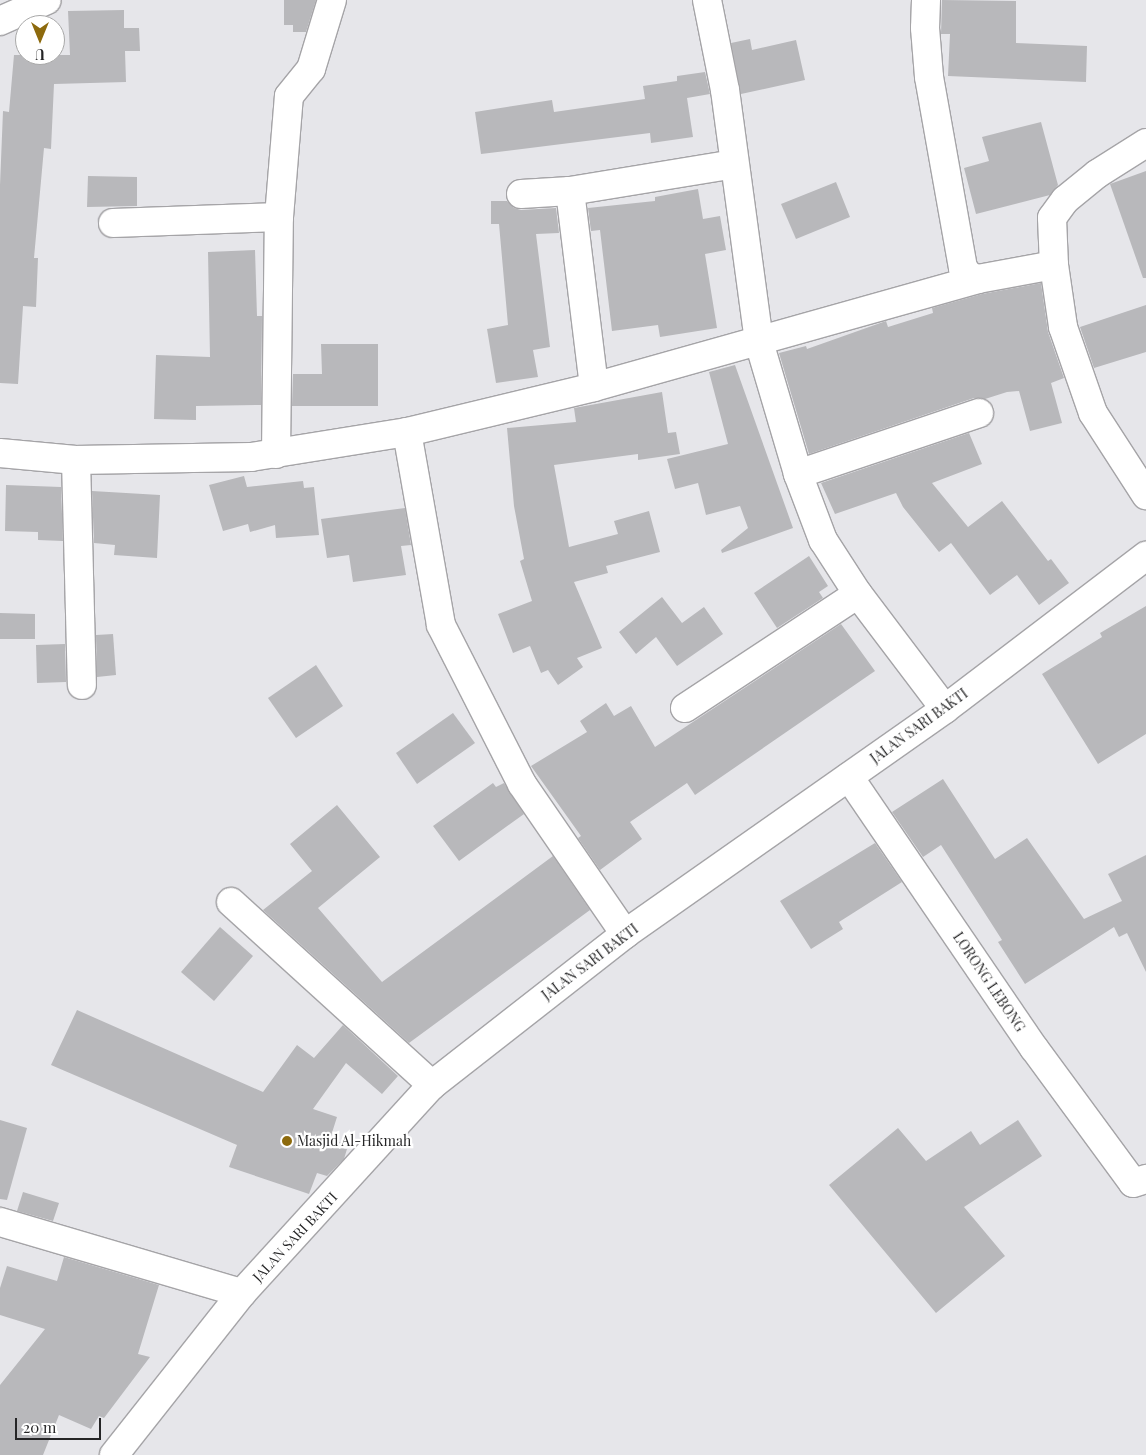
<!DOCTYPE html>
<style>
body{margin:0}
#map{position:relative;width:1146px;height:1455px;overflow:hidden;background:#e6e6ea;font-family:"Playfair Display",serif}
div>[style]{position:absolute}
.building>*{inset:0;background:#b8b8bb}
.roads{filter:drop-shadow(1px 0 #a5a4a7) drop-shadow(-1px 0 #a5a4a7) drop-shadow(0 1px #a5a4a7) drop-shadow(0 -1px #a5a4a7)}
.minor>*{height:28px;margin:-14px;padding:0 14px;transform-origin:14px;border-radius:14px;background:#fff}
.secondary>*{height:28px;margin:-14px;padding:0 14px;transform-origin:14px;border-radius:14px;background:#fff}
.dots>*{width:14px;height:14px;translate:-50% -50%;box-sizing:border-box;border:2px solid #fff;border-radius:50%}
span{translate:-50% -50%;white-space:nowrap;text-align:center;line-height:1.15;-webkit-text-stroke:4.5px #fff;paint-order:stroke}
.street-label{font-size:14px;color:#252526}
.poi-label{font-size:14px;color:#252526}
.left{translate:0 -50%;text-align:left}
.north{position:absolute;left:15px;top:15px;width:50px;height:50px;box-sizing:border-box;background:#fff;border:1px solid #a8a8a8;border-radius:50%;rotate:180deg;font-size:14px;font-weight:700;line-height:20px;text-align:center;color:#252526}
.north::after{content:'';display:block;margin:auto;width:18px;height:22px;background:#8d6a0d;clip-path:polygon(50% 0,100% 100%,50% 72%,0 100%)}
.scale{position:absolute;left:15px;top:1418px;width:86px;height:22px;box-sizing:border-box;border:2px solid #252526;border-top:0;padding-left:6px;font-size:15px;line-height:18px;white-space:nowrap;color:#252526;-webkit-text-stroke:4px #fff;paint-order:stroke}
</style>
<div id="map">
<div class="building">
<div style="clip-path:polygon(284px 0,316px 0,306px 32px,293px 32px,293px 25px,284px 25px)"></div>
<div style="clip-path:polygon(942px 0,1016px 1px,1016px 43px,1087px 46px,1086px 82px,948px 76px,950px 34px,941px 34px)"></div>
<div style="clip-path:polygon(124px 10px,124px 28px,139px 28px,140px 51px,125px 51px,126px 82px,54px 84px,51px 149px,44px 148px,34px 258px,38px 258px,36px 307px,23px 306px,18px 384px,0 383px,0 185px,3px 111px,9px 112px,14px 55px,70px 55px,68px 11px)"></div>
<div style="clip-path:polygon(750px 39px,752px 50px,796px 40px,805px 80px,741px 94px,731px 43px)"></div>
<div style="clip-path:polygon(705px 72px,710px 94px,687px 98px,693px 137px,651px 143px,650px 133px,481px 154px,475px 112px,552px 100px,554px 112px,645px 99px,643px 86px,677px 81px,677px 76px)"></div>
<div style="clip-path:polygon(1041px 122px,1058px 185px,1050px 195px,976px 214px,964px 168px,989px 161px,982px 137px)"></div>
<div style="clip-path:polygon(1146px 171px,1146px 278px,1143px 278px,1110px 184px)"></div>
<div style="clip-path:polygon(88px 176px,137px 177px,137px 206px,87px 207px)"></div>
<div style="clip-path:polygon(836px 182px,850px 217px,796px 239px,781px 204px)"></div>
<div style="clip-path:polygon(698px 189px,703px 219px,720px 216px,726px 250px,705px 254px,717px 328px,660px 337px,658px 325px,612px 331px,600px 230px,591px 231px,588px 208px,655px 201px,655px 197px)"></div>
<div style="clip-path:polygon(491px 201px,507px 201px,514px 208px,521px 210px,556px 208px,559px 233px,536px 234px,550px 347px,533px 350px,538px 377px,496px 383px,487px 329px,508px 325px,499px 224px,491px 224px)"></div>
<div style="clip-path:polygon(255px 250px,257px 316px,262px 316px,261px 405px,196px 406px,196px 420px,154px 419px,156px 355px,210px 357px,208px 252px)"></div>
<div style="clip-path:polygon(1041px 283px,1048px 332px,1064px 378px,1051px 383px,1062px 423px,1030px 431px,1019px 391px,1007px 392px,985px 399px,974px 398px,809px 454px,779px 353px,806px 346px,807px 349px,886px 321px,888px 327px,933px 313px,932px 308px,982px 294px)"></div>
<div style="clip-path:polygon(1146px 305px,1146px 352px,1094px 368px,1080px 327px)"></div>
<div style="clip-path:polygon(321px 344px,378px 344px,378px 406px,292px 406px,293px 374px,322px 374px)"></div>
<div style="clip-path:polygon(735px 365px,793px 528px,722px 553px,721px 550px,748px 528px,740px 506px,706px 515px,698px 483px,675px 489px,667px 459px,728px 444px,709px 372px)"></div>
<div style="clip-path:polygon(662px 392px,668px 433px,676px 432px,680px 454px,638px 460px,638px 454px,554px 465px,569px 547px,618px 534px,614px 521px,649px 511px,660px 552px,606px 566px,608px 573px,574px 582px,602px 648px,577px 658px,583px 667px,558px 685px,548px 670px,541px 673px,530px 646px,513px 653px,498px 614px,532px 601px,520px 561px,524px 559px,514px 506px,507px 428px,576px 422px,574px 408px)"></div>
<div style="clip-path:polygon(969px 433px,982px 464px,932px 483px,968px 527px,1002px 501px,1048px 561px,1051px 559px,1069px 583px,1039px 605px,1017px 575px,990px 595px,951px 543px,939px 552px,903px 507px,896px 493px,835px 514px,821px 483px)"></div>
<div style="clip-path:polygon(244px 476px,247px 487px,303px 481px,304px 488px,314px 487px,319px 535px,276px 538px,275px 525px,250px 532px,248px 524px,223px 531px,209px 485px)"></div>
<div style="clip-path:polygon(6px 485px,61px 487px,63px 541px,38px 540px,38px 532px,5px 531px)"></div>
<div style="clip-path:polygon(92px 491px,160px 495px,157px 558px,114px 555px,115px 545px,94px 543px)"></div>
<div style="clip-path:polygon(405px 508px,411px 545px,401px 546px,406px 575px,353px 582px,349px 555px,327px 558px,321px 519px)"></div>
<div style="clip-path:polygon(809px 556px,828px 586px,819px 592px,823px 598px,777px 628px,754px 593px)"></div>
<div style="clip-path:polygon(662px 597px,682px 623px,704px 607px,723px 634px,677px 666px,656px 637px,636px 654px,619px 632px)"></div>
<div style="clip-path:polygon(1146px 606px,1146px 734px,1098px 764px,1042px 674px,1102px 637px,1100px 633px)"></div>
<div style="clip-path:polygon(0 613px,35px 614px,35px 639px,0 639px)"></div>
<div style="clip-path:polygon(841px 624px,875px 671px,695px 795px,687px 783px,630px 822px,642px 839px,600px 870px,578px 838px,581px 836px,531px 766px,587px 732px,580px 721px,606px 703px,614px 716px,631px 706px,655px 747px)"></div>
<div style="clip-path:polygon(113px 634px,116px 675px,97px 677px,96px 635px)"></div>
<div style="clip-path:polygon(65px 644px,66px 682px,37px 683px,36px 645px)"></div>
<div style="clip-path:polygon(316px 665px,343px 706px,296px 738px,268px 698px)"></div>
<div style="clip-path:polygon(453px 713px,475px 743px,417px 784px,396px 753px)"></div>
<div style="clip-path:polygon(943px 779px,995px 859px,1027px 838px,1084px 919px,1122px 901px,1108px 874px,1146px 855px,1146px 972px,1127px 933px,1119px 937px,1114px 927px,1025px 984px,998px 942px,1002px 940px,941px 845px,923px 857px,892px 812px)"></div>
<div style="clip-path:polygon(493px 783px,496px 787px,504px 783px,524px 814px,459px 861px,433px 826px)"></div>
<div style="clip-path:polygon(337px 805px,380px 857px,318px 908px,382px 982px,553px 856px,590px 910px,409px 1043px,263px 910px,312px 871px,290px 844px)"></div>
<div style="clip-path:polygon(875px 843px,902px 882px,839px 922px,843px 929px,811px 949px,780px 901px)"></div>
<div style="clip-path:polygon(220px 927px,253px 956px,214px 1001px,181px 972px)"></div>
<div style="clip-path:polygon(77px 1010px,263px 1092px,297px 1045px,314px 1058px,343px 1025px,398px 1076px,382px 1094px,346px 1063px,313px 1109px,337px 1117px,330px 1139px,343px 1143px,342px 1148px,347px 1149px,344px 1159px,327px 1176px,317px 1173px,309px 1194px,229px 1167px,237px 1145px,51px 1065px)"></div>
<div style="clip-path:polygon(0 1120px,27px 1128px,7px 1200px,0 1199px)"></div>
<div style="clip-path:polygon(1018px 1120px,1042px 1156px,964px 1207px,1005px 1256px,936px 1313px,829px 1185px,898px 1128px,926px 1161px,971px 1131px,980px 1145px)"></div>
<div style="clip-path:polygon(23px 1192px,59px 1203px,53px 1221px,17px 1211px)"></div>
<div style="clip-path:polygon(64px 1257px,159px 1285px,138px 1354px,150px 1357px,104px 1418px,99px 1416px,91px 1429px,59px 1415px,43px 1455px,0 1455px,0 1385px,45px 1329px,0 1315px,0 1288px,7px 1266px,57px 1281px)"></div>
</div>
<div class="roads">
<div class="minor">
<div style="left:707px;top:0;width:92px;rotate:78.7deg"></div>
<div style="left:725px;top:90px;width:254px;rotate:82.3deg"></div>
<div style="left:759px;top:342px;width:138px;rotate:73.5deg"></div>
<div style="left:798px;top:474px;width:71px;rotate:69.3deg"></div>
<div style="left:823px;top:540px;width:64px;rotate:57.1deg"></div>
<div style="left:858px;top:594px;width:144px;rotate:52.9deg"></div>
<div style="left:926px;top:0;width:28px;rotate:92deg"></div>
<div style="left:925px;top:28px;width:49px;rotate:85.3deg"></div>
<div style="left:929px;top:77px;width:194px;rotate:79.9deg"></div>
<div style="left:963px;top:268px;width:11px;rotate:52deg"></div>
<div style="left:970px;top:277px;width:8px;rotate:14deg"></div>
<div style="left:978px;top:279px;width:77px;rotate:-10.4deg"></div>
<div style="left:0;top:21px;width:51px;rotate:-24.1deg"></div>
<div style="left:1146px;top:143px;width:58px;rotate:147.7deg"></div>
<div style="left:1097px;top:174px;width:41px;rotate:140.9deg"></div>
<div style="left:1065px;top:200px;width:22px;rotate:126deg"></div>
<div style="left:1052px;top:218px;width:47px;rotate:87.6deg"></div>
<div style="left:1054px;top:265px;width:63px;rotate:81.7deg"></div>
<div style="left:1063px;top:327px;width:91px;rotate:70.8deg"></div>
<div style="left:1093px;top:413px;width:98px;rotate:57.1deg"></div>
<div style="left:570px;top:191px;width:197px;rotate:83deg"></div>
<div style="left:521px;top:194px;width:49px;rotate:-3.5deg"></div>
<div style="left:570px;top:191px;width:166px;rotate:-9.3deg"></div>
<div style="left:113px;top:223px;width:166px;rotate:-2.1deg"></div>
<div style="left:407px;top:432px;width:196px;rotate:80deg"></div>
<div style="left:441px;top:625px;width:178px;rotate:63deg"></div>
<div style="left:522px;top:784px;width:182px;rotate:55.5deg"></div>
<div style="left:0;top:453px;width:76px;rotate:5.3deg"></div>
<div style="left:76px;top:460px;width:175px;rotate:-1deg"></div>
<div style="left:251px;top:457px;width:158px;rotate:-9.1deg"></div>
<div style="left:407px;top:432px;width:192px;rotate:-13.5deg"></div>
<div style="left:594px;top:387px;width:399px;rotate:-15.7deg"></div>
<div style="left:276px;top:454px;width:237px;rotate:-89.3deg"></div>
<div style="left:279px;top:217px;width:121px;rotate:-85.3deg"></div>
<div style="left:289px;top:96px;width:35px;rotate:-51deg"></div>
<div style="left:311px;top:69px;width:72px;rotate:-73.1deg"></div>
<div style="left:76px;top:460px;width:225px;rotate:88.5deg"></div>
<div style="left:798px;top:474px;width:191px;rotate:-18.6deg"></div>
<div style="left:685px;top:708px;width:207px;rotate:-33.4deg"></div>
<div style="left:849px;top:777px;width:328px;rotate:55.7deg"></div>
<div style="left:1034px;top:1048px;width:167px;rotate:53.7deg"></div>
<div style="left:1133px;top:1183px;width:14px;rotate:-17deg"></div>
<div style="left:231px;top:902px;width:272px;rotate:42.3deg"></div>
<div style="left:0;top:1222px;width:252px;rotate:16.4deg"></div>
</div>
<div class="secondary">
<div style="left:114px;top:1455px;width:206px;rotate:-51.7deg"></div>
<div style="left:242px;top:1293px;width:282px;rotate:-47.6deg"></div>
<div style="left:432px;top:1085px;width:245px;rotate:-38deg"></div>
<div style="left:625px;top:934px;width:391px;rotate:-35.1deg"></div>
<div style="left:945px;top:709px;width:253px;rotate:-37.3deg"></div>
</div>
</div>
<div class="dots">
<div style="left:287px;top:1141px;background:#8d6a0d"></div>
</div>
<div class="street-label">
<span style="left:919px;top:726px;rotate:-36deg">JALAN SARI BAKTI</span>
<span style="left:590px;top:962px;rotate:-37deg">JALAN SARI BAKTI</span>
<span style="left:989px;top:982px;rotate:56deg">LORONG LEBONG</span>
<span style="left:295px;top:1237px;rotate:-47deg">JALAN SARI BAKTI</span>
</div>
<div class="poi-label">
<span class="left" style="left:297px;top:1141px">Masjid Al-Hikmah</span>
</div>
<div class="north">U</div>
<div class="scale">20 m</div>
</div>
